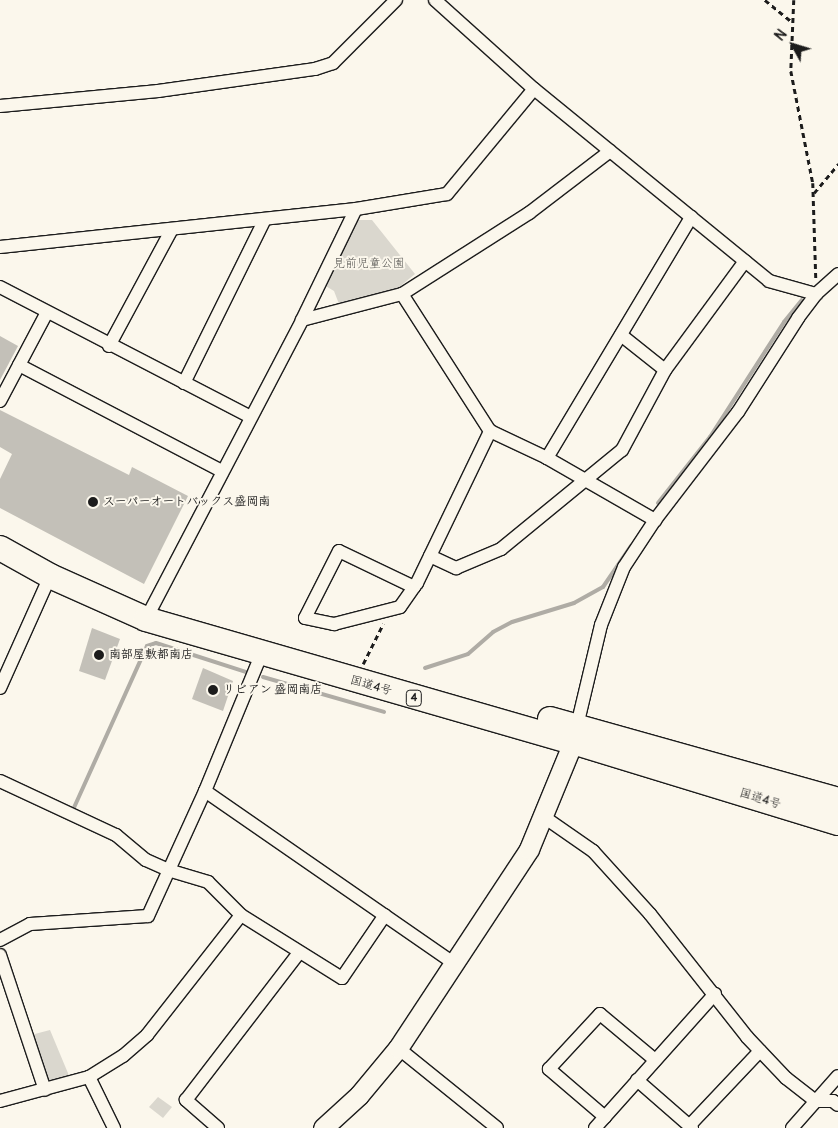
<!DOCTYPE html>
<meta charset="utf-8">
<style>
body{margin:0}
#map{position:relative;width:838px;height:1128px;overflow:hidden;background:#fbf7ec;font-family:Pangolin,"Klee One",sans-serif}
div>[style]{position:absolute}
.green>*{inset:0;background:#dad7ce}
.stream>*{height:4px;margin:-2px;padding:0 2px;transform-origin:2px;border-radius:2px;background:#afaca5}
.building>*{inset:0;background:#c3c0b8}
.path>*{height:2.5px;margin-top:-1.25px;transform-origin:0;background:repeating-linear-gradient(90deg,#1c1c1c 0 5px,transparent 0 9px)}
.roads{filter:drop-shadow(1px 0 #1c1c1c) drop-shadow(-1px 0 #1c1c1c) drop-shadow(0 1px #1c1c1c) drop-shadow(0 -1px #1c1c1c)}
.street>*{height:12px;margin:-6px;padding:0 6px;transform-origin:6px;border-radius:6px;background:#fbf7ec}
.secondary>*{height:19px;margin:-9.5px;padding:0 9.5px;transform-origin:9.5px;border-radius:9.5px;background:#fbf7ec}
.highway>*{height:24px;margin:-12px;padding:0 12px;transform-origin:12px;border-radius:12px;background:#fbf7ec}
.dots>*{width:14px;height:14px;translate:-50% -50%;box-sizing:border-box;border:2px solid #fbf7ec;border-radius:50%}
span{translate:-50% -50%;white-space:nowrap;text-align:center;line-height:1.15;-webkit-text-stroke:4px #fbf7ec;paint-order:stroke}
.shield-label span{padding:1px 4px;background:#fbf7ec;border:1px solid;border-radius:4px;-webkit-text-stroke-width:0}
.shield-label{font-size:11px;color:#1c1c1c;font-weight:700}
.park-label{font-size:12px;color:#555451}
.poi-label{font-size:12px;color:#1c1c1c;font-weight:700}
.left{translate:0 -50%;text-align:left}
.street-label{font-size:12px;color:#1c1c1c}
.north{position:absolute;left:768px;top:20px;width:50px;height:50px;-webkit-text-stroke:4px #fbf7ec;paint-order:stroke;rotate:309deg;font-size:14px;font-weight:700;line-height:20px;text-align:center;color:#1c1c1c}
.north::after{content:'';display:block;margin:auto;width:18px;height:22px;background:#1c1c1c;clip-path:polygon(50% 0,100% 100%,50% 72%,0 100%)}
</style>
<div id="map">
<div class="green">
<div style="clip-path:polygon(356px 220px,372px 220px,415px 274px,398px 288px,339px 304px,334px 291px,324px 285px)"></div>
<div style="clip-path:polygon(50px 1030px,70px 1078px,48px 1083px,31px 1035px)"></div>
<div style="clip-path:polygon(158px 1097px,172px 1107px,163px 1118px,149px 1107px)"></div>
</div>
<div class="stream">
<div style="left:658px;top:503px;width:84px;rotate:-51.8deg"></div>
<div style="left:710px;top:437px;width:137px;rotate:-57.2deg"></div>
<div style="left:784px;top:322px;width:28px;rotate:-51deg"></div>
<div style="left:425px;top:668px;width:45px;rotate:-18deg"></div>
<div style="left:468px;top:654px;width:33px;rotate:-41deg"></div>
<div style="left:493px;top:632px;width:21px;rotate:-28deg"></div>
<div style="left:512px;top:622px;width:65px;rotate:-17deg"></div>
<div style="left:574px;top:603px;width:33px;rotate:-29deg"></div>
<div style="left:603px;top:587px;width:50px;rotate:-55.7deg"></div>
<div style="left:263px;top:677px;width:126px;rotate:16.1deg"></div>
<div style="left:72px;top:812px;width:182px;rotate:-65.7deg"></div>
<div style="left:147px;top:646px;width:9px;rotate:-18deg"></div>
<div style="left:156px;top:643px;width:95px;rotate:17.9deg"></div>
</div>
<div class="building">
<div style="clip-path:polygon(0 336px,18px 346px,0 380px)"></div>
<div style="clip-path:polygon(0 410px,129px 475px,132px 467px,188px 496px,144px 584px,0 508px,0 479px,12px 454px,0 447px)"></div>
<div style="clip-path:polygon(92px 628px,120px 639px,105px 680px,79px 671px)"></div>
<div style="clip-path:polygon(203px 668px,233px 681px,223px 711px,192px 699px)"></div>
</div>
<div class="path">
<div style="left:765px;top:0;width:35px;rotate:39deg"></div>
<div style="left:794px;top:0;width:71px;rotate:92.4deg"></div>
<div style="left:791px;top:71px;width:114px;rotate:78.9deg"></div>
<div style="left:813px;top:183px;width:96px;rotate:88.2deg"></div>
<div style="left:814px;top:193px;width:38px;rotate:-50deg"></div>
<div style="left:363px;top:664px;width:45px;rotate:-63.4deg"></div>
</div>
<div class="roads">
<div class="street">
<div style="left:435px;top:0;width:133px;rotate:42deg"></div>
<div style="left:534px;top:89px;width:303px;rotate:39.2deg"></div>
<div style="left:769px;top:281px;width:49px;rotate:15.5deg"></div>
<div style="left:0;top:106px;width:159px;rotate:-5.4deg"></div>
<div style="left:158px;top:91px;width:159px;rotate:-8deg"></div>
<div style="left:315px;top:69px;width:19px;rotate:-18deg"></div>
<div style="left:333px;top:63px;width:89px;rotate:-45deg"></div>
<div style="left:0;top:247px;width:358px;rotate:-6.1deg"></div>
<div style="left:356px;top:209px;width:92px;rotate:-9.4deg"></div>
<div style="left:447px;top:194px;width:136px;rotate:-50.4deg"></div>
<div style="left:0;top:287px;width:280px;rotate:27.4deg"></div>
<div style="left:402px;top:294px;width:163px;rotate:57.3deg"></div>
<div style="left:490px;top:431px;width:63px;rotate:25.3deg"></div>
<div style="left:547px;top:458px;width:125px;rotate:29.9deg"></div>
<div style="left:302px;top:320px;width:103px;rotate:-14.6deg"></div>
<div style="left:402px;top:294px;width:151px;rotate:-32.5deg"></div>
<div style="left:529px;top:213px;width:102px;rotate:-37.4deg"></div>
<div style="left:621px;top:335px;width:56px;rotate:38.5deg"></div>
<div style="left:109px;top:346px;width:133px;rotate:-61.7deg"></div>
<div style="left:19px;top:365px;width:229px;rotate:27.6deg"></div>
<div style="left:184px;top:383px;width:183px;rotate:-63.7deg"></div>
<div style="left:0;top:401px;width:98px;rotate:-62.1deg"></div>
<div style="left:547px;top:458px;width:281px;rotate:-59.1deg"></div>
<div style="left:430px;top:556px;width:29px;rotate:25deg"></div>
<div style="left:456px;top:568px;width:49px;rotate:-22.9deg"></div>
<div style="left:501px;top:549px;width:156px;rotate:-39.3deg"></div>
<div style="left:622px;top:450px;width:91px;rotate:-61.7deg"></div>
<div style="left:665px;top:370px;width:135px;rotate:-53.7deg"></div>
<div style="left:414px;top:587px;width:83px;rotate:-154.4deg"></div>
<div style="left:339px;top:551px;width:75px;rotate:116.9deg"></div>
<div style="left:305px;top:618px;width:30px;rotate:12deg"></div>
<div style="left:334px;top:624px;width:68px;rotate:-14.4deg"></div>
<div style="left:400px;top:607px;width:24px;rotate:-55deg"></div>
<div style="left:414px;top:587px;width:5px;rotate:-53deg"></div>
<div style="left:417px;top:583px;width:169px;rotate:-64.3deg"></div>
<div style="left:146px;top:619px;width:337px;rotate:-62.4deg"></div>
<div style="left:302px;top:320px;width:123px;rotate:-64.1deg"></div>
<div style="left:0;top:688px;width:123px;rotate:-65.9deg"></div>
<div style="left:576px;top:730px;width:108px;rotate:-76.6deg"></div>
<div style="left:601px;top:625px;width:62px;rotate:-68.4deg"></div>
<div style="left:624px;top:567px;width:56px;rotate:-56.6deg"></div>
<div style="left:655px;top:520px;width:136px;rotate:-52.5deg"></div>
<div style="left:738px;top:412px;width:112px;rotate:-57.4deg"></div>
<div style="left:798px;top:318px;width:30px;rotate:-53deg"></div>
<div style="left:816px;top:294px;width:30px;rotate:-42deg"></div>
<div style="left:0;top:781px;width:128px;rotate:25deg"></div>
<div style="left:116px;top:835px;width:39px;rotate:40deg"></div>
<div style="left:146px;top:860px;width:24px;rotate:24deg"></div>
<div style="left:168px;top:870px;width:42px;rotate:16.7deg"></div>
<div style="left:208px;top:882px;width:47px;rotate:45deg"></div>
<div style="left:241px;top:915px;width:119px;rotate:32deg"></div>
<div style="left:342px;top:978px;width:76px;rotate:-55.7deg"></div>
<div style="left:205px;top:791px;width:302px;rotate:34.7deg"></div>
<div style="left:544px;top:817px;width:60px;rotate:34.8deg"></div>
<div style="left:593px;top:851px;width:85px;rotate:47.9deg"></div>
<div style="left:650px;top:914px;width:157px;rotate:51.7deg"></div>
<div style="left:747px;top:1037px;width:57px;rotate:46.4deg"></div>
<div style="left:786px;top:1078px;width:37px;rotate:38deg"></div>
<div style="left:815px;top:1101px;width:18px"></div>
<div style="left:833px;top:1101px;width:6px;rotate:39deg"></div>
<div style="left:0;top:940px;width:34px;rotate:-28deg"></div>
<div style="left:30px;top:924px;width:118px;rotate:-3.9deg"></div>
<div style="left:148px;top:916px;width:137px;rotate:-65.5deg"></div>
<div style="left:205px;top:791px;width:147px;rotate:-67.6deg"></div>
<div style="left:0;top:955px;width:142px;rotate:71.6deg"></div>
<div style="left:398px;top:1048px;width:127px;rotate:38.9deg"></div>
<div style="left:89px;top:1077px;width:57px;rotate:63.9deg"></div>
<div style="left:637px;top:1080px;width:73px;rotate:41.1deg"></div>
<div style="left:0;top:1101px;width:92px;rotate:-15.1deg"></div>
<div style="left:89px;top:1077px;width:40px;rotate:-32deg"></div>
<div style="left:123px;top:1056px;width:32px;rotate:-41deg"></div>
<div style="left:147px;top:1035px;width:152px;rotate:-51.9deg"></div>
<div style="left:605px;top:1117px;width:74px;rotate:-139.4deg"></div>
<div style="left:549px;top:1069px;width:75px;rotate:-47.2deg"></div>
<div style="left:600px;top:1014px;width:72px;rotate:39.9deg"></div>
<div style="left:690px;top:1125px;width:102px;rotate:-46.6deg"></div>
<div style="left:218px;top:1128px;width:43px;rotate:-138.8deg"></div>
<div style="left:186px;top:1100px;width:185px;rotate:-52.5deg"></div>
<div style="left:595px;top:1128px;width:180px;rotate:-48.2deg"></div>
<div style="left:792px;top:1128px;width:69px;rotate:-48.5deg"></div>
</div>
<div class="secondary">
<div style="left:323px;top:1128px;width:49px;rotate:-42.5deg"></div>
<div style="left:359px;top:1095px;width:61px;rotate:-50.3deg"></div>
<div style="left:398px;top:1048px;width:238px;rotate:-56.6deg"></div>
<div style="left:529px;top:849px;width:116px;rotate:-67.6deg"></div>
</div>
<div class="highway">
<div style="left:0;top:548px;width:57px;rotate:29.2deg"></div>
<div style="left:50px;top:576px;width:105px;rotate:24.1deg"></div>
<div style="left:146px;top:619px;width:444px;rotate:16.1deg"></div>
<div style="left:573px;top:742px;width:277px;rotate:17deg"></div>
<div style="left:550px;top:719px;width:299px;rotate:15.7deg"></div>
</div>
</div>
<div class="dots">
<div style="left:93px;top:502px;background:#1c1c1c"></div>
<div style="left:99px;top:655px;background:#1c1c1c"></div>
<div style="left:213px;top:690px;background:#1c1c1c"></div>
</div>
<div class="shield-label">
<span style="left:414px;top:698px">4</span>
</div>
<div class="park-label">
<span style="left:369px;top:264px">見前児童公園</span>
</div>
<div class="poi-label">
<span class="left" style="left:103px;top:502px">スーパーオートバックス盛岡南</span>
<span class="left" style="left:109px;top:655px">南部屋敷都南店</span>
<span class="left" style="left:223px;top:690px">リビアン 盛岡南店</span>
</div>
<div class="street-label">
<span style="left:371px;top:686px;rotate:16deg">国道4号</span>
<span style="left:760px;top:799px;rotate:17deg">国道4号</span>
</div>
<div class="north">N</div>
</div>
